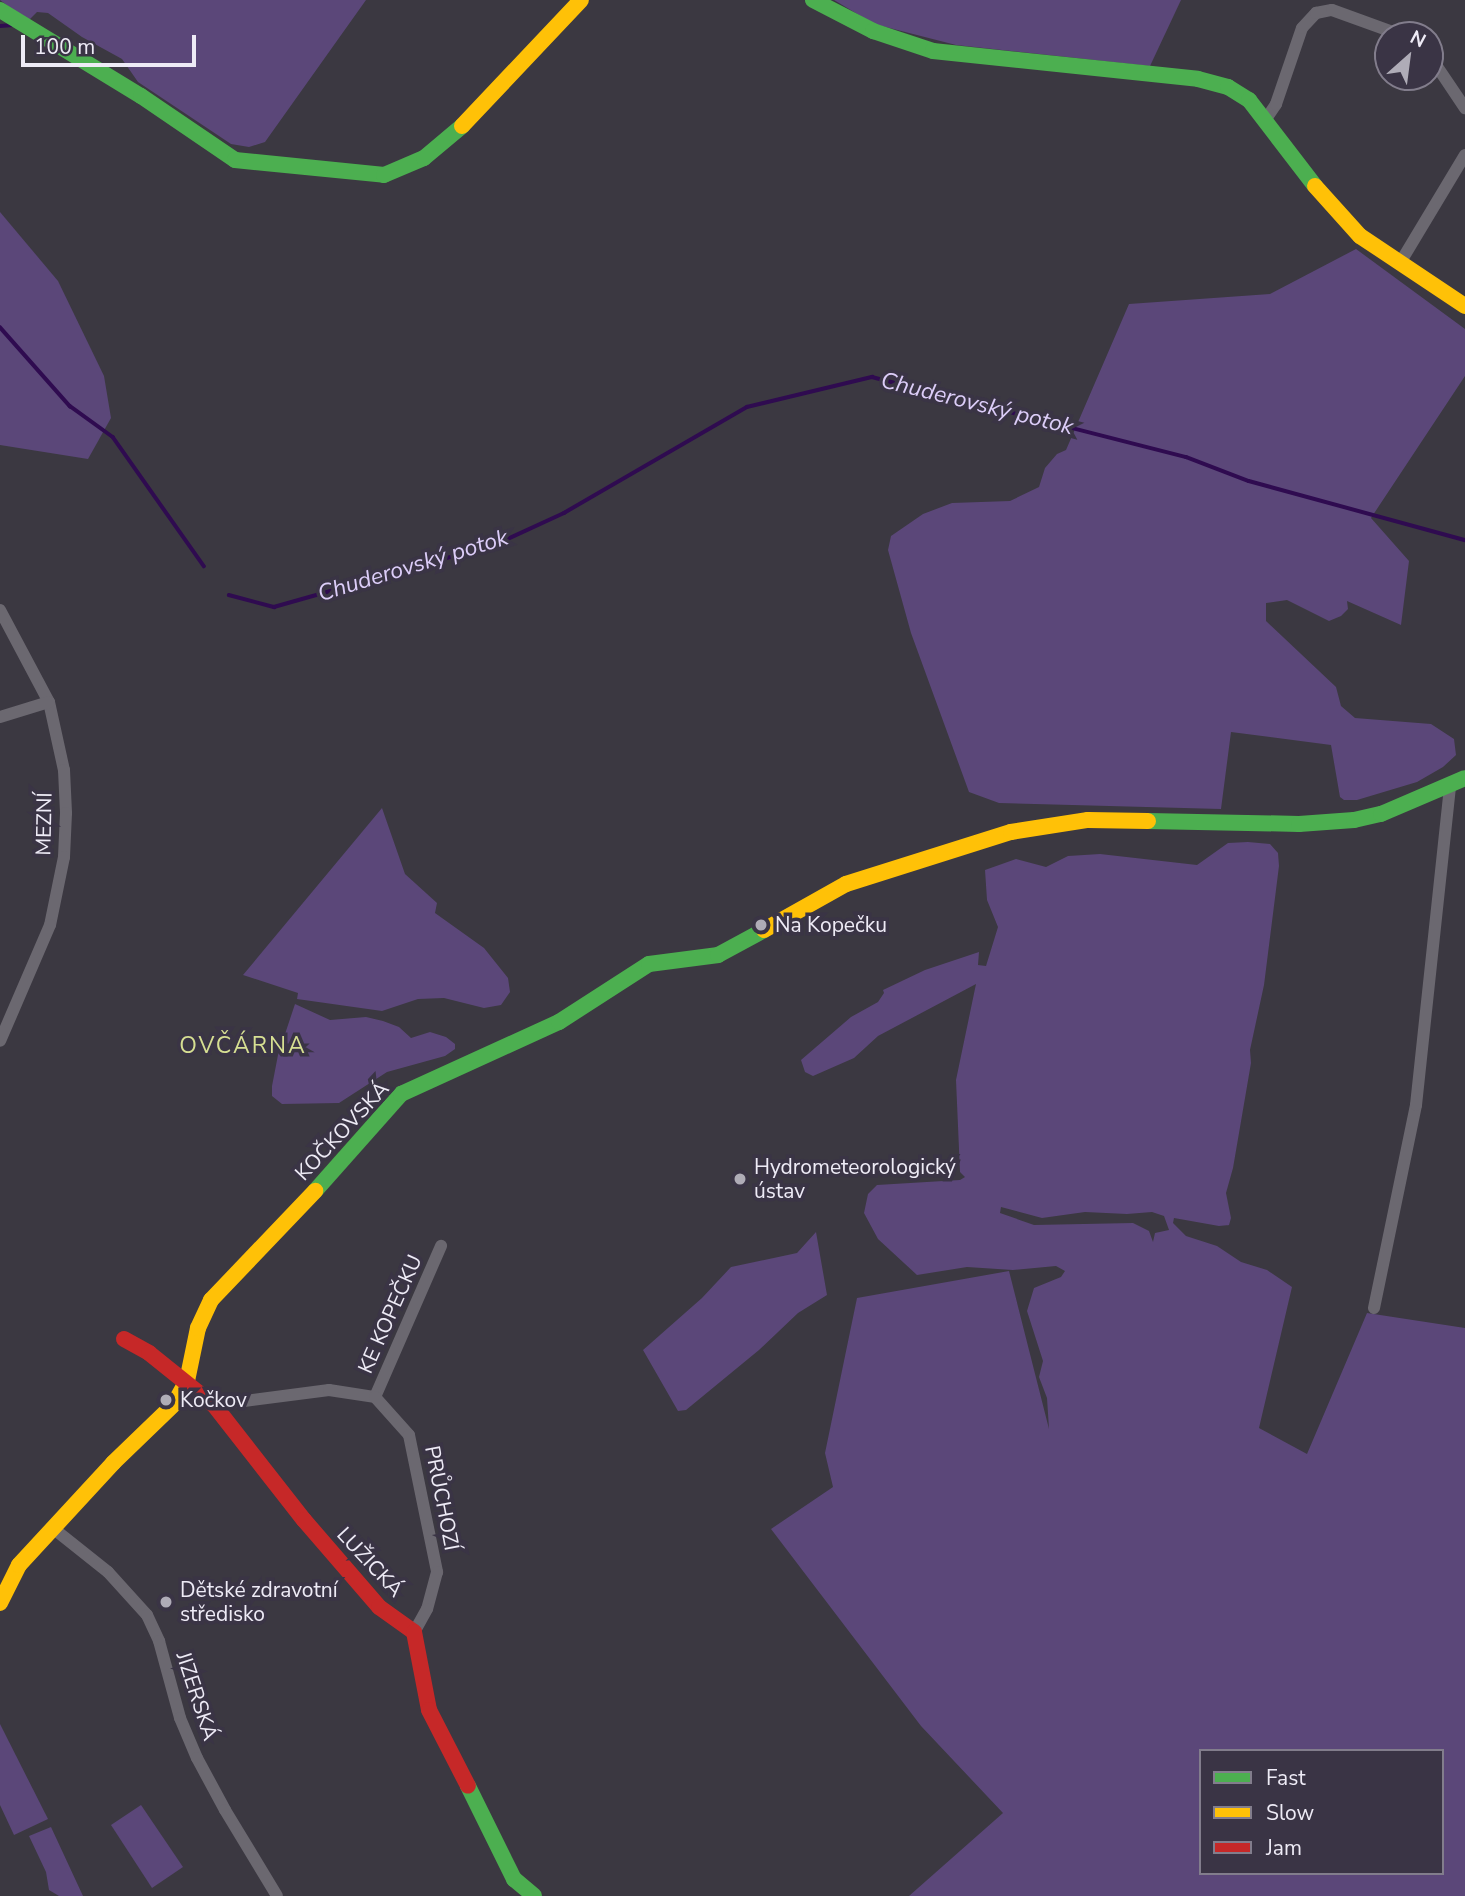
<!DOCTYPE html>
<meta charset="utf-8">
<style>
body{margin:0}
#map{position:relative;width:1465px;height:1896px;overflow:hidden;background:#3b3841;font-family:"Nunito Sans",sans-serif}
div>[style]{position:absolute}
.green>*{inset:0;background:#5b4779}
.stream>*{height:3.5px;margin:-1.75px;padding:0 1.75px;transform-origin:1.75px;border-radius:1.75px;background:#2f0b50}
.street>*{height:12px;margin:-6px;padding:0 6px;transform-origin:6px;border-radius:6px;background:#6b6870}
.fast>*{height:16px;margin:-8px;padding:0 8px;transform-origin:8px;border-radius:8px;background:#4caf50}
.slow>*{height:16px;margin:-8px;padding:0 8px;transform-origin:8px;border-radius:8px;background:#ffc107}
.jam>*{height:16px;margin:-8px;padding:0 8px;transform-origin:8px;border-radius:8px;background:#c62828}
.dots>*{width:19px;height:19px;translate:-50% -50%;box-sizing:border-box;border:4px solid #3a3445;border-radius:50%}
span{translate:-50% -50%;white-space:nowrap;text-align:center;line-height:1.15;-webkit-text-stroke:7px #3a3445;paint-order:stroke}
.street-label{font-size:21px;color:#eeebf6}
.poi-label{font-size:21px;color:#eeebf6}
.left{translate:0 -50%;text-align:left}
.water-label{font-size:23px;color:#dccdf8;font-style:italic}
.neighbourhood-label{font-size:23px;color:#d6df92;letter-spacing:2px}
.legend{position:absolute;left:1199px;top:1749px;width:245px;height:126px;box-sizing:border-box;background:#3a3445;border:2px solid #827d8c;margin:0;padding:9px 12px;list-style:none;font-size:21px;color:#eeebf6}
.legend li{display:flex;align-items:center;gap:14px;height:35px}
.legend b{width:35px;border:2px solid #827d8c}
.north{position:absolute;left:1374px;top:21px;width:70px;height:70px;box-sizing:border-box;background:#3a3445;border:2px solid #827d8c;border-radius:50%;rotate:28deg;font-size:19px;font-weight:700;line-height:28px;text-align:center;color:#eeebf6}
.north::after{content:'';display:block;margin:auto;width:24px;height:32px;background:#afacb7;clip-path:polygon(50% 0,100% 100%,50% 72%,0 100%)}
.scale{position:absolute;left:21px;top:35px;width:175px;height:32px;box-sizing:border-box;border:4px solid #eeebf6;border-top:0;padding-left:9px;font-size:21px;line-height:24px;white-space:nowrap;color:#eeebf6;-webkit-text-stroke:5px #3a3445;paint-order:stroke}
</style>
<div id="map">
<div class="green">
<div style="clip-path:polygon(0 0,366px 0,265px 142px,249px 147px,231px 144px,138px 82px,122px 59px,82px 37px,48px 13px,37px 12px,28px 21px)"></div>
<div style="clip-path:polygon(834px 0,1181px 0,1150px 66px,956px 45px,874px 24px)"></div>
<div style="clip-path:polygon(0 212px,58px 281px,104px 376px,111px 418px,88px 459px,0 445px)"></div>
<div style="clip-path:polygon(1356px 249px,1465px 329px,1465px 376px,1371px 518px,1409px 561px,1401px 625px,1347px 601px,1348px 609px,1341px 616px,1329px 621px,1287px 600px,1266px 603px,1266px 621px,1336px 687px,1341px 706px,1355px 718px,1431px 724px,1454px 739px,1456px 755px,1443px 767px,1417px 782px,1357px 800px,1344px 800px,1340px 797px,1331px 745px,1231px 732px,1221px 809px,999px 803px,969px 792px,911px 633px,888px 550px,891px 536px,923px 514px,952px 503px,1010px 501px,1039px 487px,1045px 468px,1057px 454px,1066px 450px,1129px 304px,1270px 294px)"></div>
<div style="clip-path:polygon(382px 808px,405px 874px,437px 903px,435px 913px,484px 948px,508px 978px,510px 992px,501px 1005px,484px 1008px,444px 998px,418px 999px,382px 1011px,297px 999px,298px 993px,243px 975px)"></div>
<div style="clip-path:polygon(evenodd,1248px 842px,1270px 844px,1278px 853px,1279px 866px,1264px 985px,1250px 1050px,1251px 1063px,1233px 1168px,1226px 1193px,1231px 1218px,1229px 1225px,1219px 1226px,1174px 1218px,1173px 1223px,1186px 1236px,1217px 1246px,1241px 1262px,1267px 1270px,1292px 1287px,1259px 1428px,1307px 1454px,1367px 1313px,1465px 1328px,1465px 1896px,909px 1896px,1003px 1813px,921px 1726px,771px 1529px,833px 1487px,825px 1453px,857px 1298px,1009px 1271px,1049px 1429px,1047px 1398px,1039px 1377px,1043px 1361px,1027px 1311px,1034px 1288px,1061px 1277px,1065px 1271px,1056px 1266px,1013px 1270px,967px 1267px,917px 1275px,878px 1239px,864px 1213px,868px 1194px,877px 1185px,960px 1180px,965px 1177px,960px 1172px,956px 1080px,976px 984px,878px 1036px,854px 1058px,813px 1076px,805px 1072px,801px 1060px,851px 1017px,878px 1002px,884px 993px,883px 990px,925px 970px,979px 952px,978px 965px,986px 966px,998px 927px,987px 900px,985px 870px,1016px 859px,1046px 867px,1068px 856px,1100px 854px,1197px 865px,1228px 843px,1248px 842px,1001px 1207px,1042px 1218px,1085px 1212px,1127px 1214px,1152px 1212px,1164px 1216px,1169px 1230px,1155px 1233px,1153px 1242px,1149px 1231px,1133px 1223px,1034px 1225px,1000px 1213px,1001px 1207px,1248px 842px,1201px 1751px,1442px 1751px,1442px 1873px,1201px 1873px,1201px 1751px)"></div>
<div style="clip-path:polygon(295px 1004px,330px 1020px,366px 1017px,383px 1021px,399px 1027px,411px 1038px,430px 1032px,446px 1037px,455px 1044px,455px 1049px,445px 1056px,387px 1072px,339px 1103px,282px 1104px,272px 1096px,272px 1086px,278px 1055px)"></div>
<div style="clip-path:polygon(816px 1232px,827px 1295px,798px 1313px,759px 1350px,686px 1410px,678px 1411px,643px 1350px,702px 1298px,731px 1267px,797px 1253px)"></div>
<div style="clip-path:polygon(0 1724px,48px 1819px,14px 1835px,0 1805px)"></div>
<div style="clip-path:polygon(141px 1805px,183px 1867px,152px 1888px,111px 1825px)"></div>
<div style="clip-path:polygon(51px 1827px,83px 1896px,59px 1896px,49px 1890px,46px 1872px,29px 1836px)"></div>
</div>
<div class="stream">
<div style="left:0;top:26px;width:13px;rotate:-4deg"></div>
<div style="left:0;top:327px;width:106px;rotate:48.5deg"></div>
<div style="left:70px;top:406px;width:53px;rotate:35.8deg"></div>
<div style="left:113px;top:437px;width:158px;rotate:54.8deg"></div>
<div style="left:229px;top:595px;width:47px;rotate:14.9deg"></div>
<div style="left:274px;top:607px;width:232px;rotate:-15.8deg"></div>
<div style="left:497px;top:544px;width:74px;rotate:-24.8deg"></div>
<div style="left:564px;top:513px;width:211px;rotate:-30.1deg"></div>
<div style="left:747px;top:407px;width:129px;rotate:-13.5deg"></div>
<div style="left:872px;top:377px;width:324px;rotate:14.3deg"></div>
<div style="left:1186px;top:457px;width:67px;rotate:20.9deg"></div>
<div style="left:1249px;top:481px;width:224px;rotate:15.3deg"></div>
</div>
<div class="street">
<div style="left:1430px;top:56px;width:63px;rotate:56.1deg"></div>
<div style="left:1266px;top:119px;width:18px;rotate:-56deg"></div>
<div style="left:1276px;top:104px;width:80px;rotate:-71.1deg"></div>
<div style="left:1302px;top:28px;width:21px;rotate:-47deg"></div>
<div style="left:1316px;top:13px;width:16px;rotate:-11deg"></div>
<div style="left:1332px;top:10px;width:73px;rotate:19.9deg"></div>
<div style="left:1400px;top:263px;width:126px;rotate:-59deg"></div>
<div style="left:0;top:610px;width:104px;rotate:62deg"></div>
<div style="left:49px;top:702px;width:70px;rotate:77.6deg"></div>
<div style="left:64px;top:770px;width:43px;rotate:87.3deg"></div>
<div style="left:66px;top:813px;width:44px;rotate:92.6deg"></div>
<div style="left:64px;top:857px;width:69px;rotate:101.6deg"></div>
<div style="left:50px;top:925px;width:126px;rotate:113.3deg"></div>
<div style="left:0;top:717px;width:51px;rotate:-17deg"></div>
<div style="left:1374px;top:1308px;width:207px;rotate:-78.3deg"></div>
<div style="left:1416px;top:1105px;width:322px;rotate:-83.9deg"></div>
<div style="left:375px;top:1397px;width:165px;rotate:-66.4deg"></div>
<div style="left:214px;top:1405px;width:116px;rotate:-7.4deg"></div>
<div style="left:329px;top:1390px;width:47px;rotate:8.7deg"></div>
<div style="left:375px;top:1397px;width:51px;rotate:48.2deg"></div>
<div style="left:409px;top:1435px;width:140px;rotate:78.4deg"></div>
<div style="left:437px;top:1572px;width:38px;rotate:105deg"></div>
<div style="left:427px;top:1609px;width:26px;rotate:119deg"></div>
<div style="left:54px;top:1529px;width:69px;rotate:38.5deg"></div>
<div style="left:108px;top:1572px;width:58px;rotate:47.8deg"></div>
<div style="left:147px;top:1615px;width:29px;rotate:65deg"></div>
<div style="left:159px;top:1641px;width:80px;rotate:74.7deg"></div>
<div style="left:180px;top:1718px;width:43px;rotate:67deg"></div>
<div style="left:197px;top:1758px;width:59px;rotate:61.7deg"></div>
<div style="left:225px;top:1810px;width:100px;rotate:58.8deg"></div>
</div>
<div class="fast">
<div style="left:813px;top:0;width:68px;rotate:27.3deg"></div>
<div style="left:873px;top:31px;width:63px;rotate:18.4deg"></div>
<div style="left:933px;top:51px;width:266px;rotate:6deg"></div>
<div style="left:1198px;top:79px;width:31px;rotate:15deg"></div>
<div style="left:1228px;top:87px;width:25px;rotate:32deg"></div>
<div style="left:1249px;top:100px;width:108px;rotate:52.5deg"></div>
<div style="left:0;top:10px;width:165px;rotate:31.4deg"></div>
<div style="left:141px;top:96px;width:114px;rotate:34.2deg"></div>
<div style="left:235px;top:160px;width:150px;rotate:5.7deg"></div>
<div style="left:384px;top:175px;width:43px;rotate:-23deg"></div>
<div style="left:424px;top:158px;width:50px;rotate:-40.1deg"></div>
<div style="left:1148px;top:821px;width:151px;rotate:1.1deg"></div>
<div style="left:1299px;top:824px;width:55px;rotate:-4.2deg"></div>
<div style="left:1354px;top:820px;width:28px;rotate:-13deg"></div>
<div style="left:1381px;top:814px;width:91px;rotate:-23.2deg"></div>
<div style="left:315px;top:1191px;width:130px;rotate:-48.4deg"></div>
<div style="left:401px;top:1094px;width:174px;rotate:-24.5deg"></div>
<div style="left:559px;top:1022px;width:107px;rotate:-32.8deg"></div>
<div style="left:649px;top:964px;width:70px;rotate:-7.4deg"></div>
<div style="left:718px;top:955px;width:52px;rotate:-28.5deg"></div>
<div style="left:468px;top:1786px;width:104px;rotate:63.7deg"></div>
<div style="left:514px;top:1879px;width:26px;rotate:40deg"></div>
</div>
<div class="slow">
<div style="left:462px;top:126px;width:173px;rotate:-46.6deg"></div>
<div style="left:1315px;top:186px;width:67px;rotate:48deg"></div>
<div style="left:1360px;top:236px;width:126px;rotate:33.7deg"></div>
<div style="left:764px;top:930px;width:94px;rotate:-29.3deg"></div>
<div style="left:846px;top:884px;width:173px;rotate:-17.5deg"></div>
<div style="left:1011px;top:832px;width:78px;rotate:-8.9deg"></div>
<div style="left:1088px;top:820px;width:60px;rotate:1deg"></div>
<div style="left:0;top:1603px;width:42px;rotate:-63.4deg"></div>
<div style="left:19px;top:1565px;width:139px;rotate:-47.3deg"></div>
<div style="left:113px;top:1463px;width:85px;rotate:-44deg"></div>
<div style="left:174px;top:1404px;width:26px;rotate:-61deg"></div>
<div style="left:187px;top:1381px;width:54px;rotate:-78.3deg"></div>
<div style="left:198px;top:1328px;width:31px;rotate:-65deg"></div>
<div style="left:211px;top:1300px;width:151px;rotate:-46.3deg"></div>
</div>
<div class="jam">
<div style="left:124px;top:1339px;width:29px;rotate:29deg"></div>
<div style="left:149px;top:1353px;width:83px;rotate:38.7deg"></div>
<div style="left:214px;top:1405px;width:146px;rotate:52deg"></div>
<div style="left:304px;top:1520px;width:115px;rotate:49.2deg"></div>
<div style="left:379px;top:1607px;width:43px;rotate:35.5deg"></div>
<div style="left:414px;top:1632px;width:79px;rotate:79.1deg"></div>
<div style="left:429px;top:1710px;width:85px;rotate:62.8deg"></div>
</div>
<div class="dots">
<div style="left:761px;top:925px;background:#afacb7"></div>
<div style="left:740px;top:1179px;background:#afacb7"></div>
<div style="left:166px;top:1400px;background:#afacb7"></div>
<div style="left:166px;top:1602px;background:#afacb7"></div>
</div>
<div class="street-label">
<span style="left:44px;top:824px;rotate:-89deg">MEZNÍ</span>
<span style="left:342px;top:1131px;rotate:-47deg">KOČKOVSKÁ</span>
<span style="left:390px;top:1314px;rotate:-66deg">KE KOPEČKU</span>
<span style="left:442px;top:1498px;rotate:79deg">PRŮCHOZÍ</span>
<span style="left:370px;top:1562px;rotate:47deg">LUŽICKÁ</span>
<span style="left:197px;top:1696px;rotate:72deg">JIZERSKÁ</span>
</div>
<div class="poi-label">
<span class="left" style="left:775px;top:925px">Na Kopečku</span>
<span class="left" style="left:754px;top:1179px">Hydrometeorologický<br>ústav</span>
<span class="left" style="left:180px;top:1400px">Kočkov</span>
<span class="left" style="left:180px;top:1602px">Dětské zdravotní<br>středisko</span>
</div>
<div class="water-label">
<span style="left:977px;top:404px;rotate:14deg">Chuderovský potok</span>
<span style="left:413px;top:566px;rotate:-17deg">Chuderovský potok</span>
</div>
<div class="neighbourhood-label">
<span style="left:243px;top:1046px">OVČÁRNA</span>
</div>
<ul class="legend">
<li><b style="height:9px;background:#4caf50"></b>Fast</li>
<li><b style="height:9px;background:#ffc107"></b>Slow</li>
<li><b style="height:9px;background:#c62828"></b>Jam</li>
</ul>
<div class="north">N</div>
<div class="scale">100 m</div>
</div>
